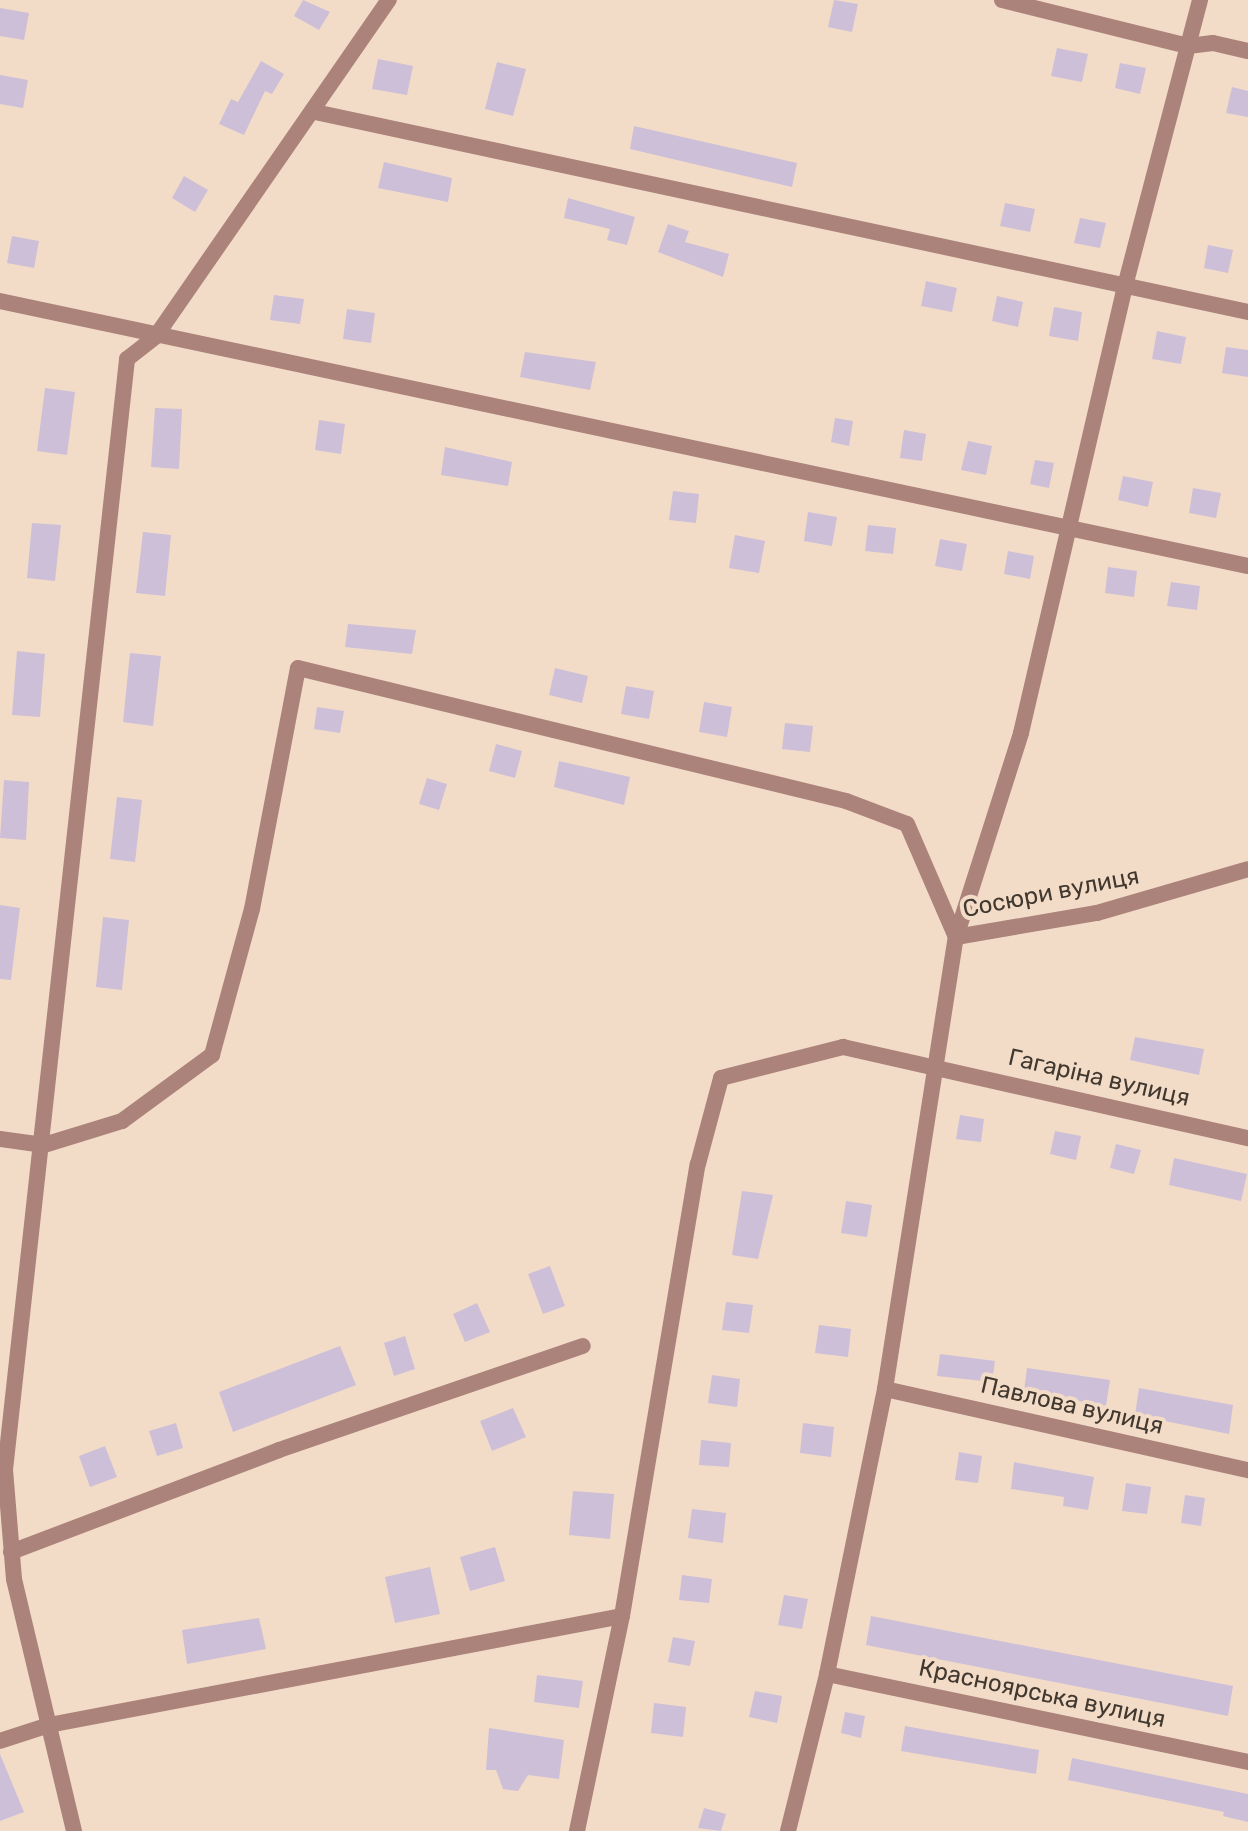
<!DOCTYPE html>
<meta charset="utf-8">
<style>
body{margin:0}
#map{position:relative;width:1248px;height:1831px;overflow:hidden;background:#f3dcc7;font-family:Rubik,sans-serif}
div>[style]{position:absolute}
.building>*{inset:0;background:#cdbfd8}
.street>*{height:16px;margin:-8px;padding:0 8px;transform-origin:8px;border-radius:8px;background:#ab837b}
span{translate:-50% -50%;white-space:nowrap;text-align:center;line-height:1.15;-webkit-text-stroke:8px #f3dcc7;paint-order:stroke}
.street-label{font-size:24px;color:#413830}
</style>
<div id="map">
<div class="building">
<div style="clip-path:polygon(303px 0,330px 12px,319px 30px,294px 16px)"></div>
<div style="clip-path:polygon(834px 0,858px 4px,852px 32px,828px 27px)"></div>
<div style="clip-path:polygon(0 8px,29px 13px,24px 40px,0 36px)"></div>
<div style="clip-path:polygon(1057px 48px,1088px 54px,1082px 82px,1051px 76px)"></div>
<div style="clip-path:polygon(378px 59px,413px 66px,407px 95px,372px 89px)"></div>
<div style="clip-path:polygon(261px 61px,284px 74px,272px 94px,265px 91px,244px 135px,219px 124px,231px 99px,238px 102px)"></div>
<div style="clip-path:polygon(497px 62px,526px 69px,513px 116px,485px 109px)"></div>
<div style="clip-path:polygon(1120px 63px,1146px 68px,1140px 94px,1115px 88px)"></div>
<div style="clip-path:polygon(0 75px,28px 80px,23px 108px,0 104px)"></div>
<div style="clip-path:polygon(1232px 87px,1248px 91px,1248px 117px,1226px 113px)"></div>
<div style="clip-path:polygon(634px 126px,797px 163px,792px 187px,630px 149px)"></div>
<div style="clip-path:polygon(384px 162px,452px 178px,448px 202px,378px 188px)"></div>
<div style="clip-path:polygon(184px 176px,208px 190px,195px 212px,172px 198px)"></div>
<div style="clip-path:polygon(568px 198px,635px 217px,627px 245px,607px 240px,610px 229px,564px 218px)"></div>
<div style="clip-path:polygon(1005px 203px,1035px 209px,1030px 232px,1000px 226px)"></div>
<div style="clip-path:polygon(1080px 218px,1106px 223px,1100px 248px,1074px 243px)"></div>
<div style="clip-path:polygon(668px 224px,689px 231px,685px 242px,729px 254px,723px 277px,658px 252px)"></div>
<div style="clip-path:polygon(12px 236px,39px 241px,34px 268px,7px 263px)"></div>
<div style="clip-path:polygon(1208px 245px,1233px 250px,1228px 273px,1204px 268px)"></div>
<div style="clip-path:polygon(926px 281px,957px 288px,952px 312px,921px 306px)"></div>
<div style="clip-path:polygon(274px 295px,304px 299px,300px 324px,270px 320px)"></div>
<div style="clip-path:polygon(997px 296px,1023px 302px,1018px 327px,992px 321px)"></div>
<div style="clip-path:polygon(1054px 307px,1082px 312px,1078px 341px,1049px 336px)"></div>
<div style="clip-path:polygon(347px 309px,375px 313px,371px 343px,343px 339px)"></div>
<div style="clip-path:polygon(1157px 331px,1186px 337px,1181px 364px,1152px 359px)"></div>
<div style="clip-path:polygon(1226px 347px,1248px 350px,1248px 377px,1222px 373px)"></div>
<div style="clip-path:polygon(525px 352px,596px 362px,590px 390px,520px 377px)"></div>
<div style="clip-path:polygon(45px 388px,75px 392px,67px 455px,37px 451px)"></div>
<div style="clip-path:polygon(155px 408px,182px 409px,179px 469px,151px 467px)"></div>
<div style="clip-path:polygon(835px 418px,853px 421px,849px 446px,831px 442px)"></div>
<div style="clip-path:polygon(319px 420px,345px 424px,341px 454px,315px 450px)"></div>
<div style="clip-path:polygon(904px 430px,926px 434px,922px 461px,900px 458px)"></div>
<div style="clip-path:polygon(968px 441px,992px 446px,986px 475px,961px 470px)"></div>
<div style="clip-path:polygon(445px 447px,512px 462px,508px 486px,441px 475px)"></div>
<div style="clip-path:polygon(1035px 460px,1054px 463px,1049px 488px,1030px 484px)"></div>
<div style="clip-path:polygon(1123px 476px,1153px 482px,1148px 507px,1118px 500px)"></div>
<div style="clip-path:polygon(1193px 488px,1221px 493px,1216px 518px,1189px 513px)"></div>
<div style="clip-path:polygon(673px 491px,699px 494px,696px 523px,669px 520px)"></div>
<div style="clip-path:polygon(808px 512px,837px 517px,832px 546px,804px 541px)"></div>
<div style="clip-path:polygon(32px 523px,61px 525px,55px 581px,27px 578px)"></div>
<div style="clip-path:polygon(868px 525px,896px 528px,893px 554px,865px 551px)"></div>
<div style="clip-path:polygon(143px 532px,171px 535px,165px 596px,136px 593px)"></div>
<div style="clip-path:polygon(735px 535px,765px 541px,759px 573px,729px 568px)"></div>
<div style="clip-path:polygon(940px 539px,967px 544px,962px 571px,935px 566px)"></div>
<div style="clip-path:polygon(1008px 551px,1034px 556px,1030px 579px,1004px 574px)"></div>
<div style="clip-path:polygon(1108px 567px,1137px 571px,1134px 597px,1105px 593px)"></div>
<div style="clip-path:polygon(1171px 582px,1200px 586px,1197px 610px,1167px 606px)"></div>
<div style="clip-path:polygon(348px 624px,416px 630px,412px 654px,345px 647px)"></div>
<div style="clip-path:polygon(17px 651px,45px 654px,40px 717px,12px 715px)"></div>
<div style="clip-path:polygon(130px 653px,161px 656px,153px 726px,123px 722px)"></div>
<div style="clip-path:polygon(555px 668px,588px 676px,582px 703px,549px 695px)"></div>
<div style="clip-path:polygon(626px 686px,654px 691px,649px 719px,621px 714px)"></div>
<div style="clip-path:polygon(704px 702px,732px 707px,727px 737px,699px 732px)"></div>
<div style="clip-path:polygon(317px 707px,344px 711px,340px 733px,314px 729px)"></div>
<div style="clip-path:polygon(785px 723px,813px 726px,810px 752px,782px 749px)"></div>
<div style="clip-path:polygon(496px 744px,522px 751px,515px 778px,489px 771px)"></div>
<div style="clip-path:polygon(559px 761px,630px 777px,624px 805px,554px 787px)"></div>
<div style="clip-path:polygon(427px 778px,447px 784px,439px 810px,419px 804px)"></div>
<div style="clip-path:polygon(4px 780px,29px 782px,26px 840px,0 838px)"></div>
<div style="clip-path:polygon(117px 797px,142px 800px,135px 862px,110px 859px)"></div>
<div style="clip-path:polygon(0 905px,20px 908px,11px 980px,0 979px)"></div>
<div style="clip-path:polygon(103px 917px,129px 920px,122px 990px,96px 987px)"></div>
<div style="clip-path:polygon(1135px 1037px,1204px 1049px,1199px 1075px,1130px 1060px)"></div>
<div style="clip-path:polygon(960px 1115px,984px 1119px,981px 1142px,956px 1139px)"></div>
<div style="clip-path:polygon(1055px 1131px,1081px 1136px,1076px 1160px,1050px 1154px)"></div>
<div style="clip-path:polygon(1116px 1144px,1141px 1150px,1134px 1174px,1110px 1168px)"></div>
<div style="clip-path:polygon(1174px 1158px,1247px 1174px,1241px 1201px,1169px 1185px)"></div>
<div style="clip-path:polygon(742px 1191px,773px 1195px,758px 1259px,732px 1255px)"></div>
<div style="clip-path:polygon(846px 1201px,872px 1205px,867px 1237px,841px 1233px)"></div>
<div style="clip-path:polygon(550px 1266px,565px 1306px,543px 1314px,528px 1274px)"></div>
<div style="clip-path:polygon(726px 1302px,753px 1305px,749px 1333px,722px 1330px)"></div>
<div style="clip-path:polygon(477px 1303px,490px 1332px,465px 1342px,453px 1314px)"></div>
<div style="clip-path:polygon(819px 1325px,851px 1329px,848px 1357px,815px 1353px)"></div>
<div style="clip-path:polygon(405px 1336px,415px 1369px,394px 1376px,384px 1343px)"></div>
<div style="clip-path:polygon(340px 1346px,356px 1385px,233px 1432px,219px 1392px)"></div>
<div style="clip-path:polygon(940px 1354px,995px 1361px,992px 1382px,937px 1376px)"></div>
<div style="clip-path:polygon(1027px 1368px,1110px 1380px,1106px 1406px,1024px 1391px)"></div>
<div style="clip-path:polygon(712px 1375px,740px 1379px,737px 1407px,708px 1403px)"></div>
<div style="clip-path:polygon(1139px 1388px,1233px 1405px,1229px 1434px,1135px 1415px)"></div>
<div style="clip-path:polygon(513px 1408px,526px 1437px,492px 1451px,480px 1421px)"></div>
<div style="clip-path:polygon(176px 1423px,183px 1448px,157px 1456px,149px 1431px)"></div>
<div style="clip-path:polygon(803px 1423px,834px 1427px,831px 1457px,800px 1453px)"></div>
<div style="clip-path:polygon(701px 1440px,731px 1443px,729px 1467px,699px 1465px)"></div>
<div style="clip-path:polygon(105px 1446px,117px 1477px,90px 1487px,79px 1456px)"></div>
<div style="clip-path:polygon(959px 1452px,982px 1456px,978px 1483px,955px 1480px)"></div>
<div style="clip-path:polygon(1014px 1462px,1094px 1477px,1088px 1510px,1063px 1506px,1064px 1497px,1011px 1489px)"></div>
<div style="clip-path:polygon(1126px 1483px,1151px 1487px,1147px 1514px,1122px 1511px)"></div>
<div style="clip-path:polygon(573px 1491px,614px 1494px,610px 1539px,569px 1535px)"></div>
<div style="clip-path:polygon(1185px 1495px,1205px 1498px,1201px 1526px,1181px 1523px)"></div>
<div style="clip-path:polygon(692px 1509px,726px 1513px,723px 1543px,688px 1538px)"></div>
<div style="clip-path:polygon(495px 1547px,505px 1581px,470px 1591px,460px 1557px)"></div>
<div style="clip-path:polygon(430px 1567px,440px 1614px,395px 1623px,385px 1577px)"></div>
<div style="clip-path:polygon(682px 1575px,712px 1579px,709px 1603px,679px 1600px)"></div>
<div style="clip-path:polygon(784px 1595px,808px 1599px,802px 1629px,778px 1625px)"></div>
<div style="clip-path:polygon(871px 1616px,1233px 1686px,1228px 1716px,866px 1645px)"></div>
<div style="clip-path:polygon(259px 1618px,266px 1649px,187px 1664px,182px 1630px)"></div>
<div style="clip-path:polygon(673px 1637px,695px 1641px,690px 1666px,668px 1662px)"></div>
<div style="clip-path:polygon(537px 1675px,583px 1681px,579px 1708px,534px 1702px)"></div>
<div style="clip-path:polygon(755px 1691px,782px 1696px,777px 1723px,749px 1717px)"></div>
<div style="clip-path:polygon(654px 1703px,686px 1707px,683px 1737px,651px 1733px)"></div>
<div style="clip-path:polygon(845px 1712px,865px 1716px,861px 1738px,841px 1733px)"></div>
<div style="clip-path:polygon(905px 1726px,1039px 1750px,1036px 1774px,901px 1751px)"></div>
<div style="clip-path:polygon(489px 1728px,564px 1740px,559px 1779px,528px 1775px,518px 1791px,503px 1789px,496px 1770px,486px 1770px)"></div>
<div style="clip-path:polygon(0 1754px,24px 1812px,0 1821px)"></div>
<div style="clip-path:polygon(1072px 1758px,1248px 1794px,1248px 1822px,1223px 1816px,1224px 1812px,1068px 1780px)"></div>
<div style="clip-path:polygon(704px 1808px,726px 1814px,721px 1831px,698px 1828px)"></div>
</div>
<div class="street">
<div style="left:1002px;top:0;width:192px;rotate:13.9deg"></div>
<div style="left:1188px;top:46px;width:25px;rotate:-7deg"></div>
<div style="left:1213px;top:43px;width:36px;rotate:13deg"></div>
<div style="left:315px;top:112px;width:954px;rotate:12.1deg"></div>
<div style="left:0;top:301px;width:1276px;rotate:11.99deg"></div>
<div style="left:0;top:1139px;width:44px;rotate:7.8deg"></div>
<div style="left:44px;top:1145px;width:82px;rotate:-17.1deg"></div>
<div style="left:122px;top:1121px;width:112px;rotate:-36.3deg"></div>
<div style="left:212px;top:1055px;width:151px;rotate:-74.7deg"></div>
<div style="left:252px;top:909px;width:245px;rotate:-79.2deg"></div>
<div style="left:298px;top:668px;width:564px;rotate:13.64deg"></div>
<div style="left:846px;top:801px;width:65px;rotate:20.7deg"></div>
<div style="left:907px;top:824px;width:123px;rotate:66.6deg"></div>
<div style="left:956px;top:937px;width:143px;rotate:-9.7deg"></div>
<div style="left:1097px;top:913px;width:157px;rotate:-16.2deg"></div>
<div style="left:885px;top:1389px;width:372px;rotate:12.6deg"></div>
<div style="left:11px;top:1552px;width:287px;rotate:-20.8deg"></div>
<div style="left:279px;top:1450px;width:321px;rotate:-18.9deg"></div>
<div style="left:827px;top:1674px;width:430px;rotate:11.8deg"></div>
<div style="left:0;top:1741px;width:52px;rotate:-18.1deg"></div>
<div style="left:49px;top:1725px;width:583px;rotate:-10.77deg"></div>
<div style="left:74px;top:1831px;width:259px;rotate:-103.4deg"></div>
<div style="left:14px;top:1579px;width:109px;rotate:-94.7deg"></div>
<div style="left:5px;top:1470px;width:1118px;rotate:-83.73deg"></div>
<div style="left:127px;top:359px;width:37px;rotate:-38deg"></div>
<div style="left:156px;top:336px;width:409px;rotate:-55.3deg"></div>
<div style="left:577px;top:1831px;width:220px;rotate:-78.2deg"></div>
<div style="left:622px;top:1616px;width:458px;rotate:-80.5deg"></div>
<div style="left:698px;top:1164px;width:89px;rotate:-75deg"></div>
<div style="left:721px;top:1078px;width:126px;rotate:-14.3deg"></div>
<div style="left:843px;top:1047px;width:415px;rotate:12.7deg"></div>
<div style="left:788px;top:1831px;width:162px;rotate:-76deg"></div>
<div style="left:827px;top:1674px;width:291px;rotate:-78.5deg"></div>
<div style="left:885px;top:1389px;width:458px;rotate:-81.1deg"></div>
<div style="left:956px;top:937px;width:214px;rotate:-72.3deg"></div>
<div style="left:1021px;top:733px;width:459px;rotate:-76.9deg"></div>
<div style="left:1125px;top:286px;width:296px;rotate:-75.3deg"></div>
</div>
<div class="street-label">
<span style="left:1051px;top:893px;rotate:-11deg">Сосюри вулиця</span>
<span style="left:1099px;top:1078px;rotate:13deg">Гагаріна вулиця</span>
<span style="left:1072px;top:1406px;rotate:13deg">Павлова вулиця</span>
<span style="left:1042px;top:1694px;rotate:12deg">Красноярська вулиця</span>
</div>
</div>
